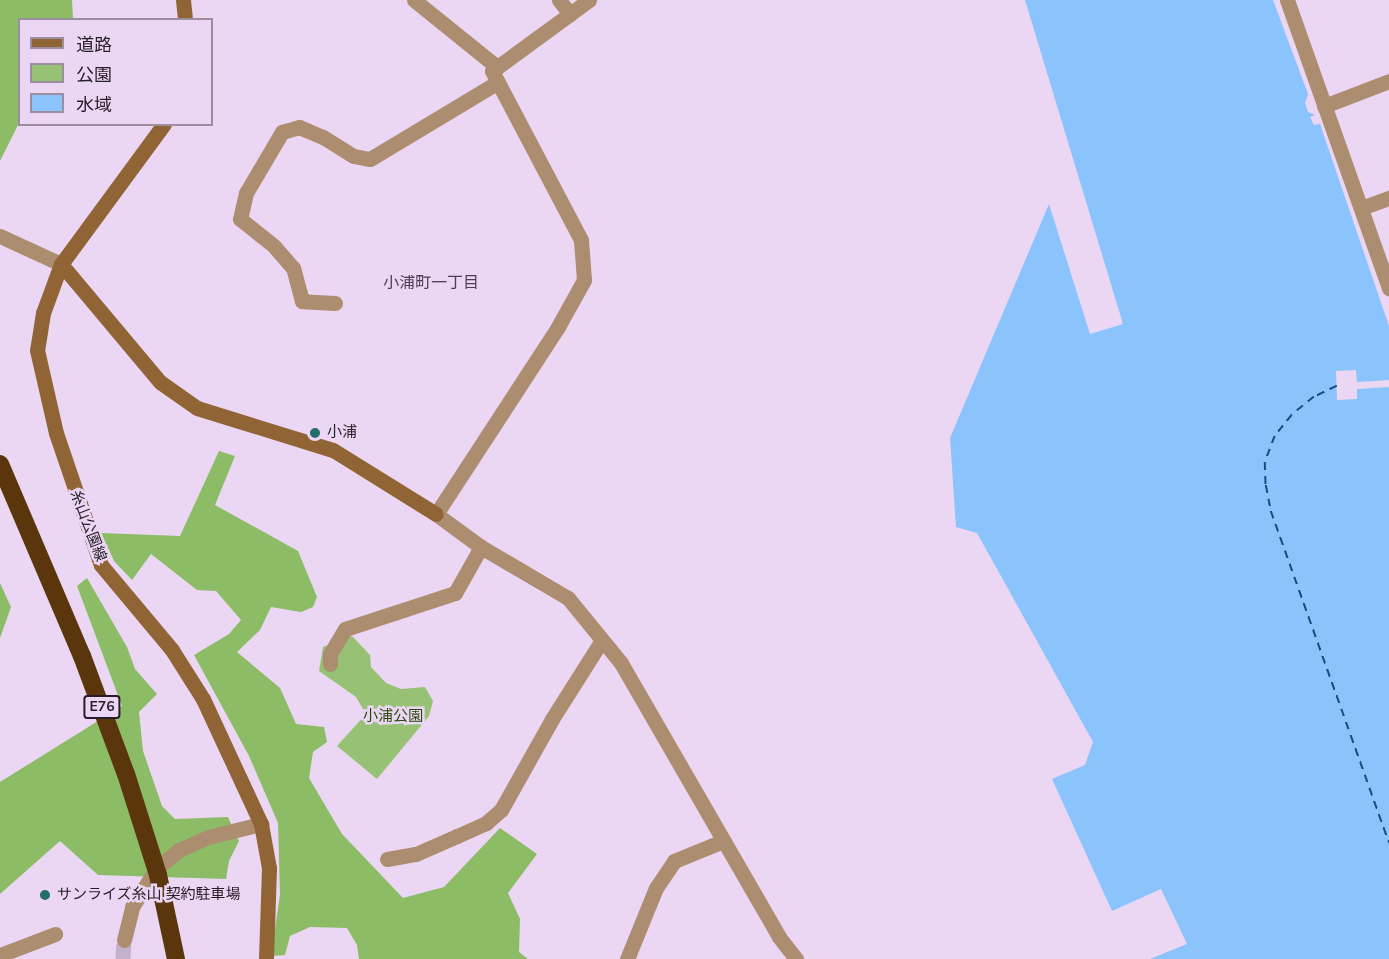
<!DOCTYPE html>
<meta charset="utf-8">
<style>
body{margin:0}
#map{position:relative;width:1389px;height:959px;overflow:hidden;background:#ebd7f3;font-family:"Nunito Sans","Noto Sans JP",sans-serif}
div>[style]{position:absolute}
.green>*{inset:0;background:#97c174}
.forest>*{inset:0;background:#8dbc66}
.water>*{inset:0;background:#8bc4fd}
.pier>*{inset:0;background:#ebd7f3}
.ferry>*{height:1.5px;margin-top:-0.75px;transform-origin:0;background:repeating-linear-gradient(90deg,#194c79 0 8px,transparent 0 14px)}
.street-tunnel>*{height:15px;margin-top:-7.5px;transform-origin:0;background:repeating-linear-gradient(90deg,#c3b2ca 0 15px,transparent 0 23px)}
.street>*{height:15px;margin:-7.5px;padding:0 7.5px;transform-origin:7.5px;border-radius:7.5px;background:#ac8d6f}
.secondary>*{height:15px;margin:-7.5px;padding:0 7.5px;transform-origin:7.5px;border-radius:7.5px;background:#916436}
.highway-bridge>*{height:18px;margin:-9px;padding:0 9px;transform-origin:9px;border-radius:9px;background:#5b360c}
.dots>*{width:16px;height:16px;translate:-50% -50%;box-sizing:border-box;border:3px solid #ebd7f3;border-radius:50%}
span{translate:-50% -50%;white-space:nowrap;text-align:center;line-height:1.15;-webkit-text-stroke:5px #ebd7f3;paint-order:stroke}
.shield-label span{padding:2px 4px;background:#ebd7f3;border:2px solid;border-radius:4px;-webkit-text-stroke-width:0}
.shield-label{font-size:14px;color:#251d27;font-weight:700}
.poi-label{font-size:15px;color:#251d27}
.left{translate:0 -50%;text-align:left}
.street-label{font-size:15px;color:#251d27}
.park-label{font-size:15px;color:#2b480b}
.neighbourhood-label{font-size:16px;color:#4e3d54}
.legend{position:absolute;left:18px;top:18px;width:195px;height:108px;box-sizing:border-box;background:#ebd7f3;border:2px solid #9c8da1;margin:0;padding:8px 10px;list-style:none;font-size:18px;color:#251d27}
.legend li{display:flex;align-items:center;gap:12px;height:30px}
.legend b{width:30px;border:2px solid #9c8da1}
</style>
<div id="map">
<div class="green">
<div style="clip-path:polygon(352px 636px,370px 655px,371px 667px,386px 683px,401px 689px,425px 687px,433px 701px,429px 716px,377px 779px,337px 746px,366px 714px,356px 697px,319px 671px,323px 647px)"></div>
</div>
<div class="forest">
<div style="clip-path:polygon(0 0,72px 0,73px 19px,20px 20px,19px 123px,0 161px)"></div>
<div style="clip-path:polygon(219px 451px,235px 456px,215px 505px,298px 551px,317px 597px,313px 607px,301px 612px,271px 607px,260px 630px,237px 652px,280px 688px,296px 724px,324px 727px,327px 742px,313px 752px,309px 778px,342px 834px,403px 898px,444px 887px,500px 828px,537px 854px,508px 893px,520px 919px,519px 952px,528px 959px,359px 959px,357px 945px,347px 928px,310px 927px,290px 936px,285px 955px,271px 956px,280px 895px,278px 823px,249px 756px,194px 655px,229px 634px,241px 620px,216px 591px,197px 590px,151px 554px,132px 580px,114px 561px,101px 533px,180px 536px)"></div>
<div style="clip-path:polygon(87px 578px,127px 647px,135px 669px,157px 694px,139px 712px,143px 751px,162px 806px,175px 819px,228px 817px,239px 841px,229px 861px,226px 879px,98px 875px,60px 841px,0 894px,0 782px,122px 706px,77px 586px)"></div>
<div style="clip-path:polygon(0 583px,11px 607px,0 638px)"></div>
</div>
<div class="water">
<div style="clip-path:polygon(1025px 0,1273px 0,1308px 94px,1305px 103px,1308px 112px,1315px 115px,1310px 117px,1314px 125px,1320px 124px,1389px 326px,1389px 959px,1150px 959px,1187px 944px,1161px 889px,1112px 911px,1052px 779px,1085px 765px,1093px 742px,977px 533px,956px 527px,950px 438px,1049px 204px,1090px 334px,1123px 324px)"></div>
</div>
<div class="pier">
<div style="clip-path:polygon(1356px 370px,1357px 382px,1389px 380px,1389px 387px,1357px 389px,1357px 399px,1337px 400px,1336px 371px)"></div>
</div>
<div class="ferry">
<div style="left:1337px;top:386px;width:25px;rotate:154deg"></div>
<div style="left:1314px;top:397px;width:28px;rotate:141deg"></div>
<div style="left:1292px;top:415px;width:27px;rotate:129deg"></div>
<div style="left:1275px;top:436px;width:28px;rotate:111deg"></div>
<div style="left:1265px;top:462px;width:23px;rotate:88deg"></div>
<div style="left:1266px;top:485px;width:26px;rotate:79deg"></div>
<div style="left:1271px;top:511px;width:352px;rotate:70.4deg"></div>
</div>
<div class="street-tunnel">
<div style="left:123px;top:959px;width:19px;rotate:-87deg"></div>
</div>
<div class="street">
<div style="left:414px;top:0;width:107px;rotate:38.9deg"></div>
<div style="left:559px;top:0;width:18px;rotate:52deg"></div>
<div style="left:589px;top:0;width:120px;rotate:143.8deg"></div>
<div style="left:492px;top:71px;width:191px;rotate:62.2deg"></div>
<div style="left:581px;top:240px;width:40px;rotate:85.7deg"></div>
<div style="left:584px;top:280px;width:54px;rotate:119deg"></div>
<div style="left:558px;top:327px;width:223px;rotate:123.1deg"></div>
<div style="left:436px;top:514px;width:56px;rotate:36.3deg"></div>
<div style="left:481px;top:547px;width:101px;rotate:30.4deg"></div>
<div style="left:568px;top:598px;width:84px;rotate:50.8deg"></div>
<div style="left:621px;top:663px;width:316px;rotate:60deg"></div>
<div style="left:779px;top:937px;width:28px;rotate:52deg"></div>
<div style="left:1287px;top:0;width:306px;rotate:70.5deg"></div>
<div style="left:1324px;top:106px;width:70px;rotate:-21deg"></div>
<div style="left:1361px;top:208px;width:30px;rotate:-20deg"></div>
<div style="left:0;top:236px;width:67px;rotate:24.7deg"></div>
<div style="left:335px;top:303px;width:33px;rotate:-177deg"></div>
<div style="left:302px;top:301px;width:34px;rotate:-105deg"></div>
<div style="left:293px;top:268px;width:29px;rotate:-131deg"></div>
<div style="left:274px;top:246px;width:43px;rotate:-141.5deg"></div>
<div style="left:240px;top:219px;width:27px;rotate:-77deg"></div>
<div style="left:246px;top:193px;width:71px;rotate:-59.5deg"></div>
<div style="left:282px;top:132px;width:18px;rotate:-16deg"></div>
<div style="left:299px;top:127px;width:26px;rotate:23deg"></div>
<div style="left:323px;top:137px;width:36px;rotate:32deg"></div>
<div style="left:354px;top:156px;width:16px;rotate:11deg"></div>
<div style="left:370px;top:159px;width:149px;rotate:-31deg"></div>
<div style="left:330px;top:664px;width:10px;rotate:-90deg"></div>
<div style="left:330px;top:654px;width:29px;rotate:-59deg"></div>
<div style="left:345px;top:629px;width:116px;rotate:-18.1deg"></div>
<div style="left:455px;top:593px;width:53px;rotate:-60.5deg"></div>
<div style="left:387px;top:859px;width:29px;rotate:-10deg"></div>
<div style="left:416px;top:854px;width:45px;rotate:-23.7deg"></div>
<div style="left:457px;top:836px;width:32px;rotate:-24deg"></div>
<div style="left:486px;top:823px;width:20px;rotate:-41deg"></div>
<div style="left:501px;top:810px;width:104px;rotate:-60.7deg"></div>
<div style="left:552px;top:719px;width:93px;rotate:-57.7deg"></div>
<div style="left:124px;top:940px;width:34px;rotate:-76deg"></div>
<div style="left:132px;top:907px;width:45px;rotate:-57.7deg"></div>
<div style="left:156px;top:869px;width:30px;rotate:-40deg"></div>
<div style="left:179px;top:850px;width:32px;rotate:-24deg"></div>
<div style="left:208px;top:837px;width:55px;rotate:-13.8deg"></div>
<div style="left:0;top:955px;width:59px;rotate:-20.9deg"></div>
<div style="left:627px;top:959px;width:77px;rotate:-67.8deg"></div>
<div style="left:656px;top:888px;width:32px;rotate:-56deg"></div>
<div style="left:674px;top:861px;width:53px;rotate:-22.2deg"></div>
</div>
<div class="secondary">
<div style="left:183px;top:0;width:20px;rotate:84deg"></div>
<div style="left:164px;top:124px;width:174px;rotate:126.3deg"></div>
<div style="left:61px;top:264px;width:52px;rotate:110.2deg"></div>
<div style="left:43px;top:313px;width:37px;rotate:99deg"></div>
<div style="left:37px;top:350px;width:85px;rotate:77.1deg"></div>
<div style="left:56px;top:433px;width:139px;rotate:71.2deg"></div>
<div style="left:101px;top:565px;width:111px;rotate:50.1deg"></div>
<div style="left:172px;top:650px;width:58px;rotate:57.7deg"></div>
<div style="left:203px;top:699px;width:138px;rotate:65.1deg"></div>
<div style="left:261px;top:824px;width:45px;rotate:79.7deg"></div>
<div style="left:269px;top:868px;width:91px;rotate:91.9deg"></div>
<div style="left:61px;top:264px;width:154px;rotate:50deg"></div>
<div style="left:160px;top:382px;width:45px;rotate:35.1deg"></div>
<div style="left:197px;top:408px;width:142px;rotate:17.2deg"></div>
<div style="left:333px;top:450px;width:121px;rotate:31.9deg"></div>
</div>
<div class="highway-bridge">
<div style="left:0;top:464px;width:209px;rotate:66.9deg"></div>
<div style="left:82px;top:656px;width:126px;rotate:69.6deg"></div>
<div style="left:126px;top:774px;width:106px;rotate:72.4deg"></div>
<div style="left:158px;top:875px;width:86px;rotate:77.9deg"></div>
</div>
<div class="dots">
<div style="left:315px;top:433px;background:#236e6a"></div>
<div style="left:45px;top:895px;background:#236e6a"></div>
</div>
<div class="shield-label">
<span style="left:102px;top:707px">E76</span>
</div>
<div class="poi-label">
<span class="left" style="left:327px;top:433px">小浦</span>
<span class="left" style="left:57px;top:895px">サンライズ糸山 契約駐車場</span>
</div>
<div class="street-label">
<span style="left:88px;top:526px;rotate:69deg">糸山公園線</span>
</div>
<div class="park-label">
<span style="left:393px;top:717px">小浦公園</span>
</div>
<div class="neighbourhood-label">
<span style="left:431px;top:283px">小浦町一丁目</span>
</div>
<ul class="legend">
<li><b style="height:8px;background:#916436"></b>道路</li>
<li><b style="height:16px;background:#97c174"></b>公園</li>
<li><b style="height:16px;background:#8bc4fd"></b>水域</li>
</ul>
</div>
